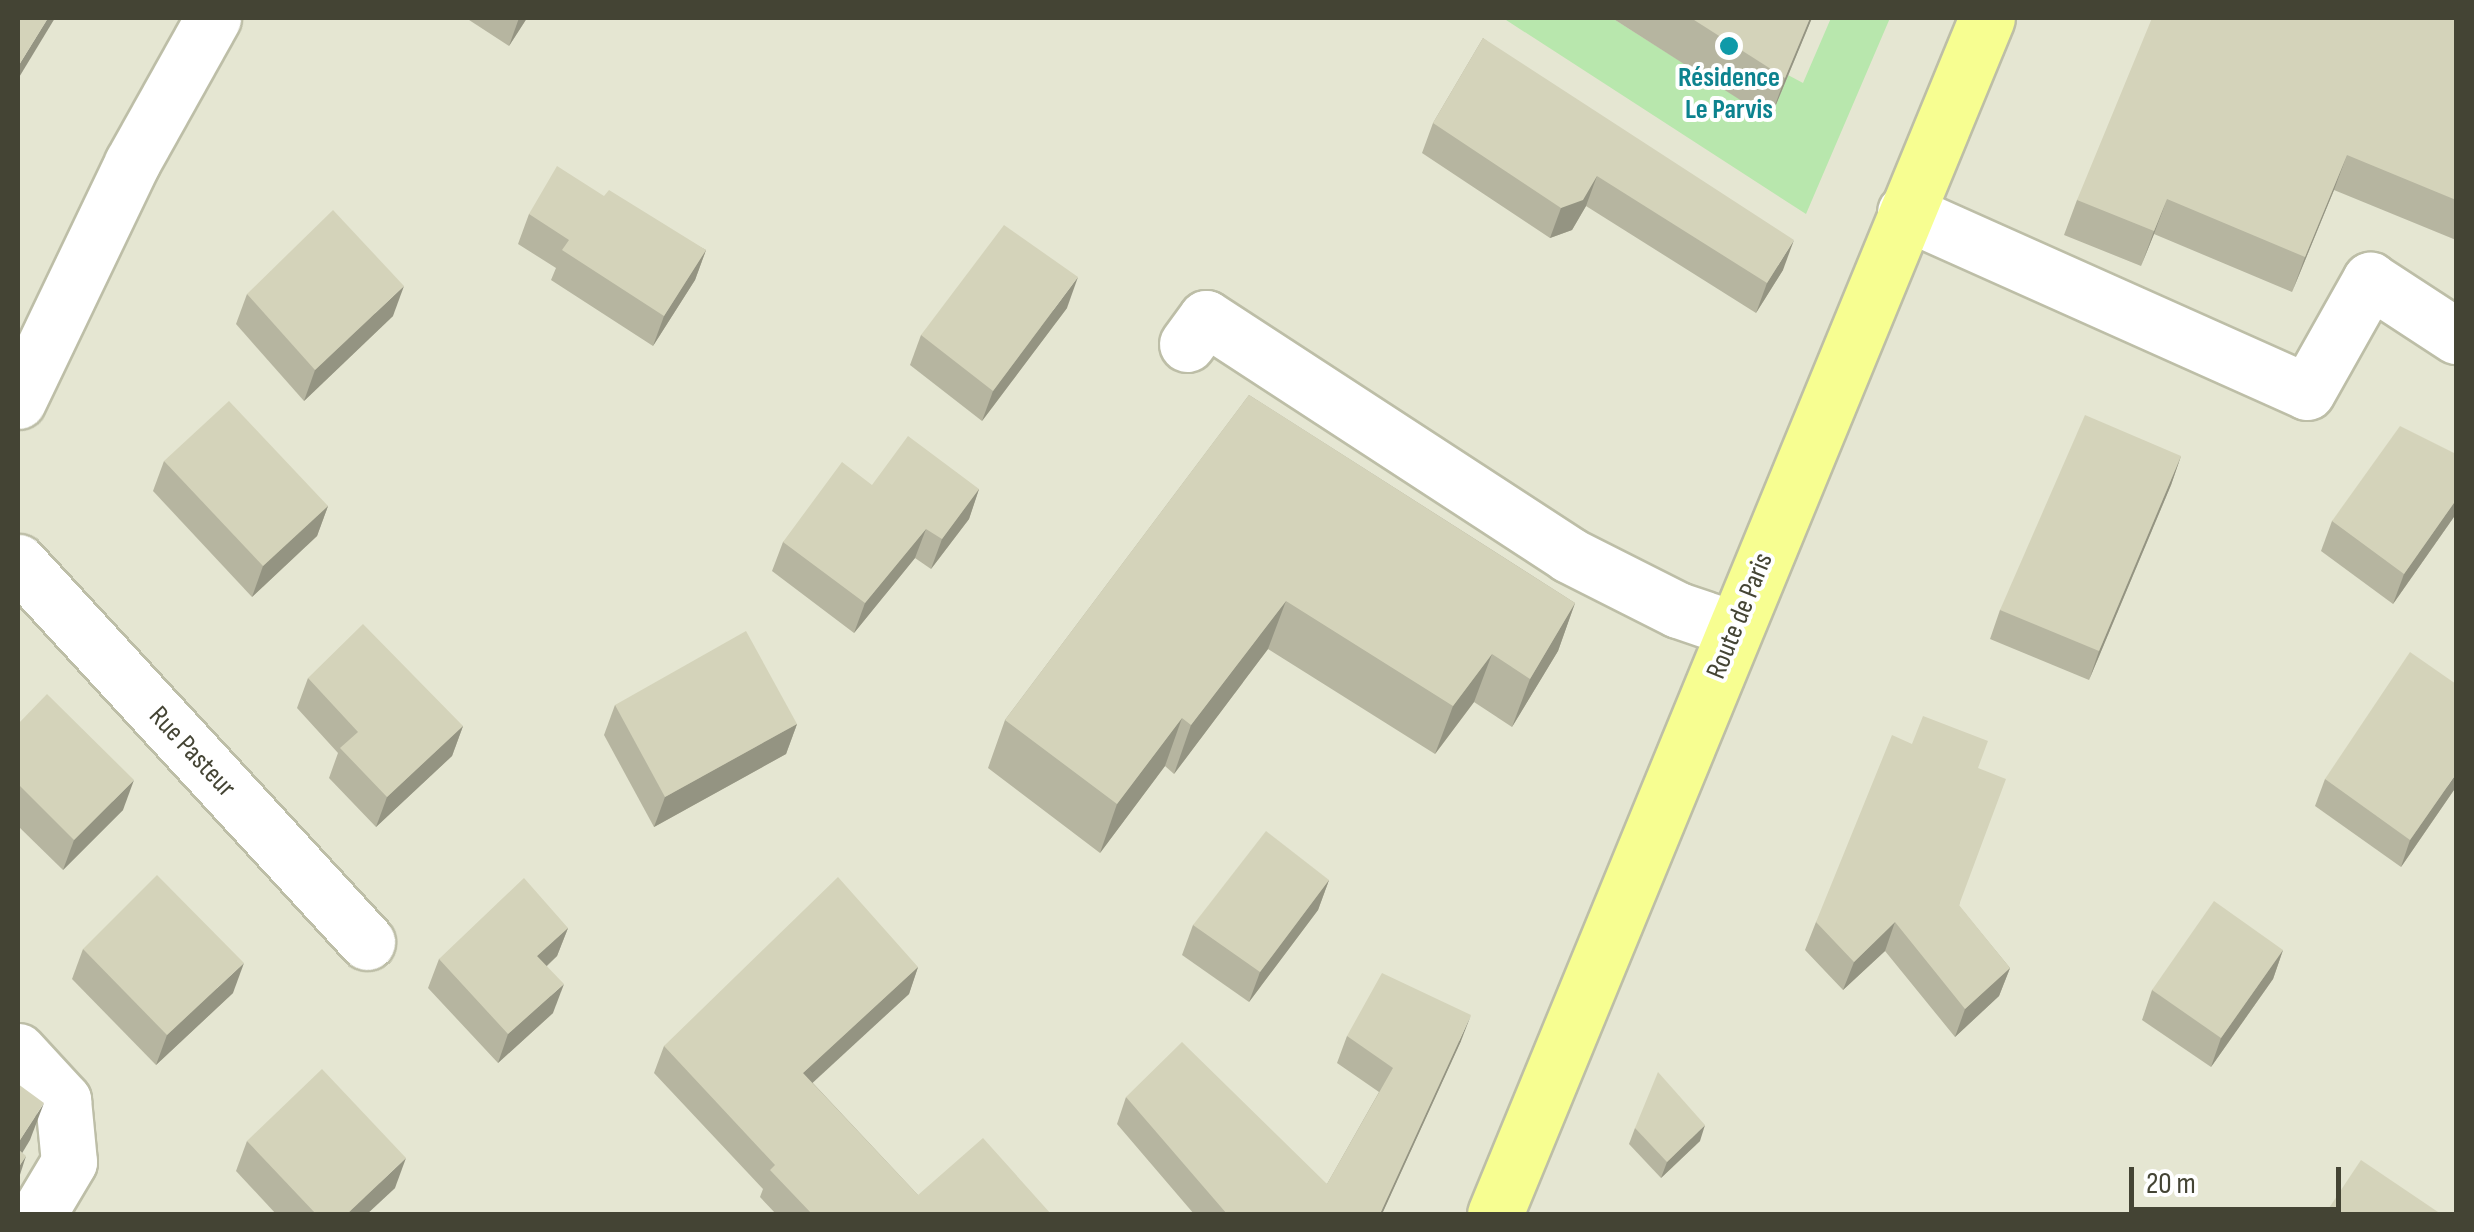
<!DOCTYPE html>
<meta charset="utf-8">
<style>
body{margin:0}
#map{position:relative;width:2474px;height:1232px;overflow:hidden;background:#f1f2e4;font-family:"Sofia Sans Condensed",sans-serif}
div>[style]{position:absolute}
.residential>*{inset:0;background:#e5e6d2}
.green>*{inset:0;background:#b8e7ad}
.roads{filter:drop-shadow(2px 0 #bdbea7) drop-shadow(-2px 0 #bdbea7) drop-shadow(0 2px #bdbea7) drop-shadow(0 -2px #bdbea7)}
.minor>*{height:55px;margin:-27.5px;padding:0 27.5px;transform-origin:27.5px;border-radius:27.5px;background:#fff}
.major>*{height:55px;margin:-27.5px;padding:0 27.5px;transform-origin:27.5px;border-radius:27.5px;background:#f7fe91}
.wall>*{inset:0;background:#b6b5a0}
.shaded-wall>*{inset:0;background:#949482}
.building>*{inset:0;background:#d4d3ba}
.dots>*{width:28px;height:28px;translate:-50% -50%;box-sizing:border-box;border:5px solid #fff;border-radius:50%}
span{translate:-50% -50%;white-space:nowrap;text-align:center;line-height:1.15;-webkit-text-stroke:8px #fff;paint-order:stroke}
.culture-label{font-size:28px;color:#0d838f;font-weight:700}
.street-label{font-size:28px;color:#444434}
.frame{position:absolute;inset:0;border:20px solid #444434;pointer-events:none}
.scale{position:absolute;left:2129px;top:1167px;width:212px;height:45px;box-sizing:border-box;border:5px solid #444434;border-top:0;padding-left:12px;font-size:30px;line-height:35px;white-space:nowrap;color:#444434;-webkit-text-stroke:8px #fff;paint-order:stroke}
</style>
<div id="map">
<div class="residential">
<div style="clip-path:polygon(18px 18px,2456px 18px,2456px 1214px,18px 1214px)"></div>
</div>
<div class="green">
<div style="clip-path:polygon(1503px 18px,1612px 18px,1770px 118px,1788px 75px,1803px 83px,1831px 18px,1890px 18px,1806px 214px)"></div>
</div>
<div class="roads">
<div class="minor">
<div style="left:1905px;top:212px;width:440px;rotate:24.1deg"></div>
<div style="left:2307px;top:392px;width:129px;rotate:-60.6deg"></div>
<div style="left:2370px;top:280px;width:103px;rotate:33.1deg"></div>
<div style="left:1187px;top:344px;width:32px;rotate:-54deg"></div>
<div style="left:1206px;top:318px;width:434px;rotate:33.1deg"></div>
<div style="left:1569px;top:555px;width:122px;rotate:26.8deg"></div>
<div style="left:1678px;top:610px;width:59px;rotate:18.7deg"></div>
<div style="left:18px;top:401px;width:264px;rotate:-64.4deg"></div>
<div style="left:132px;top:163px;width:166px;rotate:-60.8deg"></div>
<div style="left:18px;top:562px;width:516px;rotate:47.43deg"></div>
<div style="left:18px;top:1051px;width:67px;rotate:47.4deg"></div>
<div style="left:63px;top:1100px;width:62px;rotate:84.5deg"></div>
<div style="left:69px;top:1162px;width:61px;rotate:120.8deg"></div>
</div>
<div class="major">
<div style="left:1495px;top:1214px;width:1293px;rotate:-67.64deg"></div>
</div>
</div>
<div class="wall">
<div style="clip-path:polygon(466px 18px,527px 18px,509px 46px)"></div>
<div style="clip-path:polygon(1612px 18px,1812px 18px,1770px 119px)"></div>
<div style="clip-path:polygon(2456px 18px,2456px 240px,2334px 190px,2292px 292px,2154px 234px,2141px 266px,2064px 235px,2077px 200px)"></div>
<div style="clip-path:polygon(1483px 38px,1783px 270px,1756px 313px,1586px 206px,1572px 230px,1550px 238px,1422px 153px,1433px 123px)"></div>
<div style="clip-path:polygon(604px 196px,706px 250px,695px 280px,653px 346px,551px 280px,556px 268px,518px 244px,529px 214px)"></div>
<div style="clip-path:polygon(247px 294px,393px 316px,304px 401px,236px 324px)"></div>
<div style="clip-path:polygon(1067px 308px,982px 421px,910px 365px,921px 335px)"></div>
<div style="clip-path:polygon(1249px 395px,1575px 603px,1558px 651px,1512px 727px,1474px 702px,1435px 754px,1268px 649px,1174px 774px,1165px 766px,1100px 853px,988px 768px,1005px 720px)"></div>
<div style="clip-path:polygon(2456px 454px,2456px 514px,2393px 604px,2321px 551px,2332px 521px)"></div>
<div style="clip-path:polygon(2181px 456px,2171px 485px,2089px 680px,1990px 639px,2000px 610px)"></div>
<div style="clip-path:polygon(164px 461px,328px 506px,317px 536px,252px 597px,153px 491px)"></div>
<div style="clip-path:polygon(872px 485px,979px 489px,969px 519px,931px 569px,915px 558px,854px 633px,772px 571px,783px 542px)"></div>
<div style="clip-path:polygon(308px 678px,463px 726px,452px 756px,376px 827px,329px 778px,338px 753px,297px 708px)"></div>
<div style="clip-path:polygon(615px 705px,797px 724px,786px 754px,654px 827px,604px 735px)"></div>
<div style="clip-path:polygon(18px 724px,123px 810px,63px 870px,18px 826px)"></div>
<div style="clip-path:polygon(1978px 768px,1959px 906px,2010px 968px,1999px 996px,1955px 1037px,1885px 951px,1843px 990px,1805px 950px,1816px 922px)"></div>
<div style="clip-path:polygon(2325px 779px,2456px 787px,2401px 867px,2315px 806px)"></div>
<div style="clip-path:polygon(1329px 880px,1318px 910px,1249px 1002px,1182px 955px,1193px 925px)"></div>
<div style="clip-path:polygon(568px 928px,557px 956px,547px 966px,553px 1013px,498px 1063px,428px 988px,439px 959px)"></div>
<div style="clip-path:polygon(83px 949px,233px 993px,156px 1065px,72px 979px)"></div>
<div style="clip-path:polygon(2283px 950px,2273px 979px,2211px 1067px,2142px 1020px,2152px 990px)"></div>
<div style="clip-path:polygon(918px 967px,909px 994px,812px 1082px,918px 1195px,1051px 1214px,776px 1214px,760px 1197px,763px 1189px,654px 1073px,664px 1046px)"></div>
<div style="clip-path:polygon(1347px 1036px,1461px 1041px,1382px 1214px,1194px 1214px,1117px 1124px,1126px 1097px,1327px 1184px,1379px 1092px,1337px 1063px)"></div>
<div style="clip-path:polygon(1635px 1128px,1700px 1141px,1661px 1178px,1629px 1144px)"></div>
<div style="clip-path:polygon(247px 1141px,395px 1188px,367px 1214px,276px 1214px,236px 1171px)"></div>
</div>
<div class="shaded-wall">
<div style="clip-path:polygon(48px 18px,55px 18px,18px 79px,19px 65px)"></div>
<div style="clip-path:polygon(519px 18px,527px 18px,509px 46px)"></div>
<div style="clip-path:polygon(1810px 18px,1812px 18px,1770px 119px,1785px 78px)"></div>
<div style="clip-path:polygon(2347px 155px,2334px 190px,2292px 292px,2305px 257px)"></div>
<div style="clip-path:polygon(1597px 176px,1586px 206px,1572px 230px,1550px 238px,1561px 208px)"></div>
<div style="clip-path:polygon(2167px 199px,2154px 234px,2141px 266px,2154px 231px)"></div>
<div style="clip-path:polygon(1794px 240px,1783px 270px,1756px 313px,1767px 283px)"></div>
<div style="clip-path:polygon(706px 250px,695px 280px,653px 346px,664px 316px)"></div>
<div style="clip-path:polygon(1078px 277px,1067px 308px,982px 421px,993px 391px)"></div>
<div style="clip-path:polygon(404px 286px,393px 316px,304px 401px,315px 370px)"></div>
<div style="clip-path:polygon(2181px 456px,2171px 485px,2089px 680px,2099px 651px)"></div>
<div style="clip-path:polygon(979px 489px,969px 519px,931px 569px,942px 539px)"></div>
<div style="clip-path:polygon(2456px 500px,2456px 514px,2393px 604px,2404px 574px)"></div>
<div style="clip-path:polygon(328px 506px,317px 536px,252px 597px,263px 566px)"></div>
<div style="clip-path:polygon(926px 529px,915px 558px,854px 633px,865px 603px)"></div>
<div style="clip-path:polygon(1286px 601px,1268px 649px,1174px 774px,1191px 725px)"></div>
<div style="clip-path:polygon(1575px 603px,1558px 651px,1512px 727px,1530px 679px)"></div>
<div style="clip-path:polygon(1492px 654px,1474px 702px,1435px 754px,1453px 706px)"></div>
<div style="clip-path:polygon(1182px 718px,1165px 766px,1100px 853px,1117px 804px)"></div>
<div style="clip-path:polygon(797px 724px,786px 754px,654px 827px,665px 797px)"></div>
<div style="clip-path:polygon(463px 726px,452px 756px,376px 827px,387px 797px)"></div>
<div style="clip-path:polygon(2456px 774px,2456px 787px,2401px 867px,2410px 840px)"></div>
<div style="clip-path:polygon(134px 780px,123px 810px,63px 870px,74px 840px)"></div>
<div style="clip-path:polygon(1329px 880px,1318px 910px,1249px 1002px,1260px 972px)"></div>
<div style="clip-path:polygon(1895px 922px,1885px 951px,1843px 990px,1854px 962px)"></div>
<div style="clip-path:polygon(568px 928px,557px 956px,526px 985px,537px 956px)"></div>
<div style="clip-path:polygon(2283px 950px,2273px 979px,2211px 1067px,2221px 1038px)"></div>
<div style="clip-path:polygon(244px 963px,233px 993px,156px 1065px,167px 1035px)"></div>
<div style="clip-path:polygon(918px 967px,909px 994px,794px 1100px,803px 1073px)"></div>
<div style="clip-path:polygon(2010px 968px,1999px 996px,1955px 1037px,1965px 1009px)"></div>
<div style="clip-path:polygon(564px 984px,553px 1013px,498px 1063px,508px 1034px)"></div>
<div style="clip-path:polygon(1471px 1015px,1461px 1041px,1382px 1214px,1380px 1214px)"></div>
<div style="clip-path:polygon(44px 1103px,30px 1140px,18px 1160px,18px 1143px)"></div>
<div style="clip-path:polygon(1705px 1125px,1700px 1141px,1661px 1178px,1667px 1162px)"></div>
<div style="clip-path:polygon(26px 1156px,18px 1181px,18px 1168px)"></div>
<div style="clip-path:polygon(406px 1158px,395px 1188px,367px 1214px,347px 1214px)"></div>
</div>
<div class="building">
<div style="clip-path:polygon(18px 18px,48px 18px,19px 65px,18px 64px)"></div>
<div style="clip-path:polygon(1691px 18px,1810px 18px,1785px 78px)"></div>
<div style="clip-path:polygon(2152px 18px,2456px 18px,2456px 200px,2347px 155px,2305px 257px,2167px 199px,2154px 231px,2077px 200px)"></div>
<div style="clip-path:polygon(1483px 38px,1794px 240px,1767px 283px,1597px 176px,1583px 200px,1561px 208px,1433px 123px)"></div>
<div style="clip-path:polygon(557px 166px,604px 196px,609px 190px,706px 250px,664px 316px,562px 250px,569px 240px,529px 214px)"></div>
<div style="clip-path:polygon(333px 210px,404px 286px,315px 370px,247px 294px)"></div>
<div style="clip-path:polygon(1004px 225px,1078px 277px,993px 391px,921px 335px)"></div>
<div style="clip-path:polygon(1249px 395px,1575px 603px,1530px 679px,1492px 654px,1453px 706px,1286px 601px,1191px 725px,1182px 718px,1117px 804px,1005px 720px)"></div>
<div style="clip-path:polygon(229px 401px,328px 506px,263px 566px,164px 461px)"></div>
<div style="clip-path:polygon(2085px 415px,2181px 456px,2099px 651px,2000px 610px)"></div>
<div style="clip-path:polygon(2400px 426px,2456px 454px,2456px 500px,2404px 574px,2332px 521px)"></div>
<div style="clip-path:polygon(908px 436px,979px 489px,942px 539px,926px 529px,865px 603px,783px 542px,842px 462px,872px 485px)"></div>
<div style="clip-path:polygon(363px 624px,463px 726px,387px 797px,340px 748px,358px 732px,308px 678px)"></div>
<div style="clip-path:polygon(746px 631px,797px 724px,665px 797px,615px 705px)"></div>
<div style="clip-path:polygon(2410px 652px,2456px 684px,2456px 774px,2410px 840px,2325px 779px)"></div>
<div style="clip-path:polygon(47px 694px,134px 780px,74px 840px,18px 784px,18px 724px)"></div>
<div style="clip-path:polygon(1923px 716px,1988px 741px,1978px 768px,2006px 779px,1959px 905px,2010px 968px,1965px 1009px,1895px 922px,1854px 962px,1816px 922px,1892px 735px,1912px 744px)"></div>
<div style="clip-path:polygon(1266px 831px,1329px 880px,1260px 972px,1193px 925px)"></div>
<div style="clip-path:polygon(157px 875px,244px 963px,167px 1035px,83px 949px)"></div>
<div style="clip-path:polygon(838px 877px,918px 967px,803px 1073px,918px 1195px,983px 1138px,1051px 1214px,812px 1214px,770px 1170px,775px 1165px,664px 1046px)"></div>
<div style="clip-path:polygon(524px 878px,568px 928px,537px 956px,564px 984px,508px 1034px,439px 959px)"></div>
<div style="clip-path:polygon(2214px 901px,2283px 950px,2221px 1038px,2152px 990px)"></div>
<div style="clip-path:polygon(1382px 973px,1471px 1015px,1380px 1214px,1227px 1214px,1126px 1097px,1182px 1042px,1327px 1184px,1393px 1068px,1347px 1036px)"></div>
<div style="clip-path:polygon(322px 1069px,406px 1158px,347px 1214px,316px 1214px,247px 1141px)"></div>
<div style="clip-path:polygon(1658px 1072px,1705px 1125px,1667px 1162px,1635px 1128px)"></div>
<div style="clip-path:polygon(18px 1084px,44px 1103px,18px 1143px)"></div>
<div style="clip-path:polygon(18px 1149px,26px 1156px,18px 1168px)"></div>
<div style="clip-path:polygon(2361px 1160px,2441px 1214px,2325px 1214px)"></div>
</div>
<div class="dots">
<div style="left:1729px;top:46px;background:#0f9aa8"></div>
</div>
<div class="culture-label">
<span style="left:1729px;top:94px">Résidence<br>Le Parvis</span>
</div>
<div class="street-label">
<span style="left:1740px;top:616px;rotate:-68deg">Route de Paris</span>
<span style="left:192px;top:752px;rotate:47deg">Rue Pasteur</span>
</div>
<div class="frame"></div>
<div class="scale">20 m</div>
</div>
